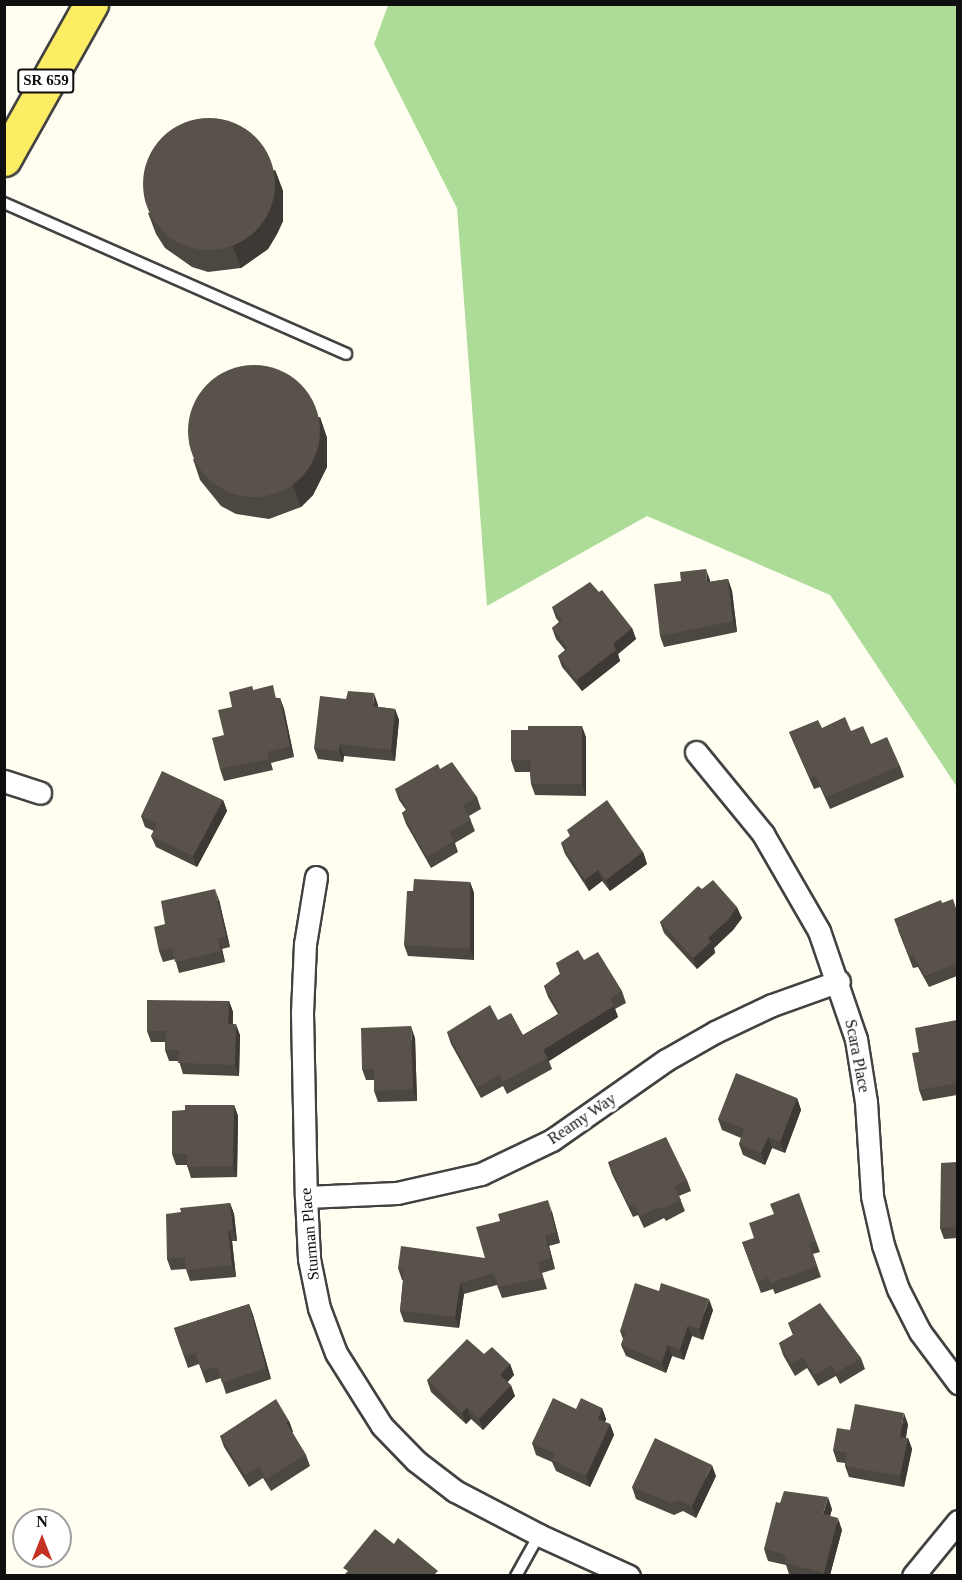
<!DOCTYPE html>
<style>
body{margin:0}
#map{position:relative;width:962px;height:1580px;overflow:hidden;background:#fffef1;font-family:"Times New Roman",serif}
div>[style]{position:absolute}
.forest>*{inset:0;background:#acdc97}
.roads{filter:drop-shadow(2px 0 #424242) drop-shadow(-2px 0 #424242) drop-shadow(0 2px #424242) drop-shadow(0 -2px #424242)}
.service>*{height:10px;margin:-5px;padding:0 5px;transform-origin:5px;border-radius:5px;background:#fff}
.minor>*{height:21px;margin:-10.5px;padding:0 10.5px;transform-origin:10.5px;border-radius:10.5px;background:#fff}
.primary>*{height:33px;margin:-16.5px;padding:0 16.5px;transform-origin:16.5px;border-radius:16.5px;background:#fced64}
.wall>*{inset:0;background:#4c4740}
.shaded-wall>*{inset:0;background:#3e3934}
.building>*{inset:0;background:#58524b}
.round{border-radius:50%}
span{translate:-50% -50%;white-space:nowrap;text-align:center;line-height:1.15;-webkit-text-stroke:6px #fff;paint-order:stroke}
.shield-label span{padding:2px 4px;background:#fff;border:2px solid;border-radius:4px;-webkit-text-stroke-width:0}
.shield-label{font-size:15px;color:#0f0f0f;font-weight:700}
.street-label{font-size:16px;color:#0f0f0f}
.frame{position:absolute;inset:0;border:6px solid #0f0f0f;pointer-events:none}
.north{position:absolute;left:12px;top:1508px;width:60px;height:60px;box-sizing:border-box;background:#fff;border:2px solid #9f9f9f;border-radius:50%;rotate:0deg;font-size:16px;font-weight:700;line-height:24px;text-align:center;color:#0f0f0f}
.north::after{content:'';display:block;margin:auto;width:21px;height:27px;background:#c33222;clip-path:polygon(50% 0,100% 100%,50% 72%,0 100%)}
</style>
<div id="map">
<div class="forest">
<div style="clip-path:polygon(388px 5px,957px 5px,957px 787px,830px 595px,647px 516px,487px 606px,457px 208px,374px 44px)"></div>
</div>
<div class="roads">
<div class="service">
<div style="left:4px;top:203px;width:374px;rotate:23.8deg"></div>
<div style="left:516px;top:1576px;width:47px;rotate:-60.7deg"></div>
</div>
<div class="minor">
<div style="left:696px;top:752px;width:106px;rotate:50.7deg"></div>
<div style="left:763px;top:834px;width:112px;rotate:60deg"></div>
<div style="left:819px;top:931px;width:114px;rotate:71.1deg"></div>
<div style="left:856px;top:1039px;width:64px;rotate:81deg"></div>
<div style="left:866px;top:1102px;width:94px;rotate:86.3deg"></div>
<div style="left:872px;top:1196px;width:50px;rotate:77.3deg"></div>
<div style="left:883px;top:1245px;width:46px;rotate:71.2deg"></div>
<div style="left:898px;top:1289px;width:48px;rotate:62.9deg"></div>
<div style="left:920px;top:1332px;width:64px;rotate:53.3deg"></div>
<div style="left:4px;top:781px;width:38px;rotate:18deg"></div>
<div style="left:316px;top:877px;width:68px;rotate:99.3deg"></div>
<div style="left:305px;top:944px;width:69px;rotate:92.5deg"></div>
<div style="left:302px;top:1013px;width:184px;rotate:88.8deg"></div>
<div style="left:306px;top:1197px;width:62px;rotate:87.2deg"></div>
<div style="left:309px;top:1259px;width:50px;rotate:78.5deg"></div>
<div style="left:319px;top:1308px;width:48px;rotate:69.3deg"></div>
<div style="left:336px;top:1353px;width:86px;rotate:57.8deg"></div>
<div style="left:382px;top:1426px;width:49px;rotate:45.8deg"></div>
<div style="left:416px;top:1461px;width:49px;rotate:37.6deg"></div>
<div style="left:455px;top:1491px;width:95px;rotate:27.6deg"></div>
<div style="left:539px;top:1535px;width:99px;rotate:24.5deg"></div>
<div style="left:306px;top:1197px;width:91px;rotate:-2.5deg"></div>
<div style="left:397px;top:1193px;width:86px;rotate:-12.7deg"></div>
<div style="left:481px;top:1174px;width:79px;rotate:-25.6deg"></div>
<div style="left:552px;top:1140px;width:139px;rotate:-35.1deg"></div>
<div style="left:666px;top:1060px;width:56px;rotate:-29.7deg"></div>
<div style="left:715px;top:1032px;width:63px;rotate:-25.3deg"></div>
<div style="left:772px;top:1005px;width:71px;rotate:-19.7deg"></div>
<div style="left:913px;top:1576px;width:71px;rotate:-50.7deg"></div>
</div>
<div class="primary">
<div style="left:4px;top:159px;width:178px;rotate:-60.7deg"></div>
</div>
</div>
<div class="wall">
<div style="clip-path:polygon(275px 170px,283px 191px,283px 221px,277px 234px,268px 249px,241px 268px,208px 272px,192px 267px,165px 248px,156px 234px,148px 213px)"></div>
<div style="clip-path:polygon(320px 417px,327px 438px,327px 467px,313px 495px,301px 507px,269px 519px,236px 514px,221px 506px,200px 480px,193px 459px)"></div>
<div style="clip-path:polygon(728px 579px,732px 591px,737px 632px,664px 647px,660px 636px,710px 582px)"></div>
<div style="clip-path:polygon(552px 607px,632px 628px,636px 639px,618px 654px,620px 661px,582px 691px,562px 667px,558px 656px,565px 650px,556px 639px,552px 628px,559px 622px,556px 618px)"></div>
<div style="clip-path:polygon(252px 686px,253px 690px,277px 698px,280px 698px,284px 709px,294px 757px,271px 763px,273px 770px,224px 781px,220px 769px,224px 735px,232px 707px)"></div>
<div style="clip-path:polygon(378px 705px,378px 707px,395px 709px,399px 720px,395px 761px,344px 756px,343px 762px,318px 759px,314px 748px)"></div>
<div style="clip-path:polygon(822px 728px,851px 731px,900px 766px,904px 777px,830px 809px,820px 787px,814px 789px,794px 744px,789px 732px)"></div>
<div style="clip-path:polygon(586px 737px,586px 796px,535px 795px,531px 784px,530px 772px,515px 772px,511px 760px)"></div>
<div style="clip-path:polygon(440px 769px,477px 797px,481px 809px,469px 816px,475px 831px,455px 843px,458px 852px,431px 868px,406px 824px,402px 813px,406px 810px,399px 800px,395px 789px)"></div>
<div style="clip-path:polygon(223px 800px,227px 811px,197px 867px,156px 847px,151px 836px,154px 831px,145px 827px,141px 816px)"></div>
<div style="clip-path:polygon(567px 830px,643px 852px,647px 864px,610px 891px,602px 881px,589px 891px,565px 854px,561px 843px,570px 836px)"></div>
<div style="clip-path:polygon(470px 882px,474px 893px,474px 960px,408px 956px,404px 945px,413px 891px)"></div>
<div style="clip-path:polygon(702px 889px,742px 918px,733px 930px,714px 948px,715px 953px,697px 969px,664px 933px,660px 922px)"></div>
<div style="clip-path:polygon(219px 900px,230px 947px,222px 949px,225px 962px,179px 973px,175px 959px,163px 962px,159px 951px,165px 924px)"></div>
<div style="clip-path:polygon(942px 903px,957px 911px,957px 976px,929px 987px,918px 967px,913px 968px,898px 930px)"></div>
<div style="clip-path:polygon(584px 960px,622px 991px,626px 1003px,615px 1009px,618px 1017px,549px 1061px,552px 1069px,507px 1094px,503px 1086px,481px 1098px,451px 1044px,447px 1032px,498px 1020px,523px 1035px,558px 1014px,548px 997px,544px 986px,560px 974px,556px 963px)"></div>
<div style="clip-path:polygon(229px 1001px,233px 1012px,233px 1024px,240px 1035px,239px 1076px,183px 1074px,179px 1061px,169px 1061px,165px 1050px,165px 1042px,151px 1042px,147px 1031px)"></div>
<div style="clip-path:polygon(957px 1020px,957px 1095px,923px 1101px,919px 1090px,919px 1052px)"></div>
<div style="clip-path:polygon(415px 1038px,417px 1101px,378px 1102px,374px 1091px,374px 1080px,366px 1080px,362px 1069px)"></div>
<div style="clip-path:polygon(797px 1098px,801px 1110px,785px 1153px,772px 1148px,765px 1165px,743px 1155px,739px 1144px,741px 1138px,722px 1130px,718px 1119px)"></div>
<div style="clip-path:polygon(234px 1105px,238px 1116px,237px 1177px,191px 1178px,187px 1165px,176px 1165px,172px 1154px,185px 1110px)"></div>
<div style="clip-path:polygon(608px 1162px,687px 1180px,691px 1191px,679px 1196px,685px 1211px,666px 1221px,664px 1218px,644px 1228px,638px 1215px,633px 1217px,612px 1174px)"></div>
<div style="clip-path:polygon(957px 1162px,957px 1238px,944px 1239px,940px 1228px)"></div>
<div style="clip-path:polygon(230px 1203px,234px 1214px,237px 1241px,232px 1241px,236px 1277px,190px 1281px,186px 1269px,171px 1270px,167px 1259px,181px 1212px)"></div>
<div style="clip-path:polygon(552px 1212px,560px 1243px,549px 1246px,555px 1269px,542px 1273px,547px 1289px,502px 1298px,497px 1285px,464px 1294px,459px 1328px,404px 1322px,400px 1311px,403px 1280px,402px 1280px,398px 1268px,485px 1258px)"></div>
<div style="clip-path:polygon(816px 1241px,820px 1252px,813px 1254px,821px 1277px,775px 1294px,773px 1289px,761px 1293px,742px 1242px)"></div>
<div style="clip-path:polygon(249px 1304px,253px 1315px,271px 1379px,226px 1394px,221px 1378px,206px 1383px,199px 1364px,188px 1368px,174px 1328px)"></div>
<div style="clip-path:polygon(713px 1310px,703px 1340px,692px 1336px,684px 1360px,672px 1356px,666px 1373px,626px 1356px,621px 1345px,623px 1339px,620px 1331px)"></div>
<div style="clip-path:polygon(788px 1323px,861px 1358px,865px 1369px,840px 1384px,836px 1376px,818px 1386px,807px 1368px,795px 1376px,783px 1355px,779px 1343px,793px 1335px)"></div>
<div style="clip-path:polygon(484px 1354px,510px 1364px,514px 1375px,507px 1382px,515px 1396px,483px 1430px,471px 1419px,466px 1424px,431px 1392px,427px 1380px)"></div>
<div style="clip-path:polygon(602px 1408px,606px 1419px,605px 1422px,610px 1424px,614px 1435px,590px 1487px,556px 1471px,552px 1462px,536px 1455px,532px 1443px,576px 1409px)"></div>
<div style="clip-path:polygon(289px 1421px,293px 1432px,292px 1432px,306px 1455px,310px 1466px,271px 1491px,263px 1478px,249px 1487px,224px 1447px,220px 1436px)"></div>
<div style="clip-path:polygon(908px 1424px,906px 1438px,908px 1438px,912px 1449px,904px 1487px,849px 1477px,845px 1466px,845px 1463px,837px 1462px,833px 1450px,850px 1430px)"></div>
<div style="clip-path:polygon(716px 1476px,696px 1518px,683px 1511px,674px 1515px,636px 1499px,632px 1487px)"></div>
<div style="clip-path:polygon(832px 1509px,830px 1516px,842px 1530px,830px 1575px,795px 1575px,789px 1574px,786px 1565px,768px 1561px,764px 1549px)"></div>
</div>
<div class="shaded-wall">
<div style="clip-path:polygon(275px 170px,283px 191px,283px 221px,277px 234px,268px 249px,241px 268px,233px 247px)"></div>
<div style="clip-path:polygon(320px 417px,327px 438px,327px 467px,313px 495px,301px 507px,293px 486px)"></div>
<div style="clip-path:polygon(706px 569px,710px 580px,711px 593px,707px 582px)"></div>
<div style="clip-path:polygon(728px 579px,732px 591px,737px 632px,733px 621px)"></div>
<div style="clip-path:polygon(632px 628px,636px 639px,618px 654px,620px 661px,582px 691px,577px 680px,613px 644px)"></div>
<div style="clip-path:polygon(374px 693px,378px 705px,377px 718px,373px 706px)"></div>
<div style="clip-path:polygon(280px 698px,284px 709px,294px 757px,290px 746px)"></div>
<div style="clip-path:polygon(395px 709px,399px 720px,395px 761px,391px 750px)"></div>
<div style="clip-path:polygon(582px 726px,586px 737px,586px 796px,582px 784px)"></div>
<div style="clip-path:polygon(340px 744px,344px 756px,343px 762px,339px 751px)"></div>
<div style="clip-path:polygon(223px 800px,227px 811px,197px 867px,193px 856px)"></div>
<div style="clip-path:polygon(643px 852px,647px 864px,610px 891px,606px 880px)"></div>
<div style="clip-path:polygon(598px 870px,602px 881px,589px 891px,585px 880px)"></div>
<div style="clip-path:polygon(470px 882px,474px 893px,474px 960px,470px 949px)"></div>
<div style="clip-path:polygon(215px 889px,219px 900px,230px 947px,226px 936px)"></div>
<div style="clip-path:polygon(737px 907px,742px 918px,733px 930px,714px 948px,715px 953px,697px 969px,693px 958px,708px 938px)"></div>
<div style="clip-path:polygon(218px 938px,222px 949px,225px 962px,221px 951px)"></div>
<div style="clip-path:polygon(229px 1001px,233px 1012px,232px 1035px,228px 1024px)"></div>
<div style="clip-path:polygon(614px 1006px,618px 1017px,549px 1061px,543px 1050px)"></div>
<div style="clip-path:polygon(236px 1024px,240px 1035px,239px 1076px,235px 1065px)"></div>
<div style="clip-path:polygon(411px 1026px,415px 1038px,417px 1101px,413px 1089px)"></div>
<div style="clip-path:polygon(797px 1098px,801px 1110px,785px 1153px,780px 1142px)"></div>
<div style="clip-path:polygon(234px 1105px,238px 1116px,237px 1177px,233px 1166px)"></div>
<div style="clip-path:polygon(768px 1137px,772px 1148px,765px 1165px,761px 1153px)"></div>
<div style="clip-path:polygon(548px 1200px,552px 1212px,560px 1243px,556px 1232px)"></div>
<div style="clip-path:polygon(230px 1203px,234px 1214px,237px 1241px,233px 1230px)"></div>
<div style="clip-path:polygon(228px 1230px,232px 1241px,236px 1277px,232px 1265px)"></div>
<div style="clip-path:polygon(545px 1235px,549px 1246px,555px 1269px,551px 1258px)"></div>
<div style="clip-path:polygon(460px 1283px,464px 1294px,459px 1328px,455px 1317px)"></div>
<div style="clip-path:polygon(709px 1299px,713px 1310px,703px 1340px,699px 1329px)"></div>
<div style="clip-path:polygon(249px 1304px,253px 1315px,271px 1379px,266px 1368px)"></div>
<div style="clip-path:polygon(688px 1325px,692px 1336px,684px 1360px,680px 1349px)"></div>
<div style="clip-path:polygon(668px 1345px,672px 1356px,666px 1373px,662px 1362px)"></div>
<div style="clip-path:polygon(510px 1364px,514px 1375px,504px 1386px,500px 1375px)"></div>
<div style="clip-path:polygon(511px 1385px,515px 1396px,483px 1430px,479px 1419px)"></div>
<div style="clip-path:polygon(467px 1407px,471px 1419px,466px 1424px,462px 1413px)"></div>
<div style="clip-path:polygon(602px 1408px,606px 1419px,602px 1430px,598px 1419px)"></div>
<div style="clip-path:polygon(904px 1413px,908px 1424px,904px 1448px,900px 1437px)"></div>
<div style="clip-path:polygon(289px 1421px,293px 1432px,290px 1434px,286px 1422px)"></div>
<div style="clip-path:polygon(610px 1424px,614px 1435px,590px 1487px,586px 1476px)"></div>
<div style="clip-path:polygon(908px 1438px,912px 1449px,904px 1487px,900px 1476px)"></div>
<div style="clip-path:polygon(712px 1465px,716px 1476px,696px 1518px,692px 1506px)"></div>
<div style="clip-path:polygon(828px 1497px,832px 1509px,827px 1526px,823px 1514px)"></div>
<div style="clip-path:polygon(838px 1518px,842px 1530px,830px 1575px,825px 1575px,824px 1573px)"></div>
</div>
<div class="building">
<div class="round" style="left:143px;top:118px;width:132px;height:132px"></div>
<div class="round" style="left:188px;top:365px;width:132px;height:132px"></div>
<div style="clip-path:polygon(706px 569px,707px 582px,728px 579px,733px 621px,660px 636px,654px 584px,681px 581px,680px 572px)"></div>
<div style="clip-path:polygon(590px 582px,599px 592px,602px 590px,632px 628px,613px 644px,616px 650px,577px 680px,558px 656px,568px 648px,552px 628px,562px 620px,552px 607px)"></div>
<div style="clip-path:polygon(273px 685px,276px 699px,280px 698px,290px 746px,267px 752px,269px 759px,220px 769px,212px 738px,224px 735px,218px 710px,232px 707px,229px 692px,252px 686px,253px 690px)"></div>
<div style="clip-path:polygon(348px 691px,374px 693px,373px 706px,395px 709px,391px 750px,340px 744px,339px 751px,314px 748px,320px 696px,346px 699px)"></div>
<div style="clip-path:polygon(845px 717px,851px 731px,863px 726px,871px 744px,887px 737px,900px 766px,826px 797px,816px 776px,810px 778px,789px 732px,818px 720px,822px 728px)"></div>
<div style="clip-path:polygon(528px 726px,582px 726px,582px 784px,531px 784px,530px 760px,511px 760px,511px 730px,528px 730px)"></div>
<div style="clip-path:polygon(452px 762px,477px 797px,463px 806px,471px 820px,449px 832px,454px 841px,427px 857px,402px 813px,407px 809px,395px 789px,438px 764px,440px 769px)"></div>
<div style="clip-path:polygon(162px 771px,223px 800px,193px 856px,151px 836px,157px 823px,141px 816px)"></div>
<div style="clip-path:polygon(607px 800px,643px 852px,606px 880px,598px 870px,585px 880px,561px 843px,571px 835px,567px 830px)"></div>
<div style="clip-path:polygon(414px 879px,470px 882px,470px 949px,404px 945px,407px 891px,413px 891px)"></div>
<div style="clip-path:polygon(713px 880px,737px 907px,729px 919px,708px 938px,711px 942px,693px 958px,660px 922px,698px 886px,702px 889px)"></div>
<div style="clip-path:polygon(215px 889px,226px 936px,218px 938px,221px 951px,175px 962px,172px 948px,159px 951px,154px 927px,165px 924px,161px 901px)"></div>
<div style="clip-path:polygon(953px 899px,957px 911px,957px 942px,955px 943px,957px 949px,957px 963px,925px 976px,913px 955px,909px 957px,894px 919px,941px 900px,942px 903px)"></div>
<div style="clip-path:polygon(578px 950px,584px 960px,598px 952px,622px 991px,610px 999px,614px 1006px,543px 1050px,548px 1058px,503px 1082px,499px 1075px,477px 1087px,447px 1032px,490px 1005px,498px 1020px,511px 1013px,523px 1035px,560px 1013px,544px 986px,561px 973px,556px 963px)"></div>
<div style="clip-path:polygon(147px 1000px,229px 1001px,228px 1024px,236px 1024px,235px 1065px,178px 1063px,179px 1050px,165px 1050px,166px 1031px,147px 1031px)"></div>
<div style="clip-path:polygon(957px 1020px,957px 1083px,919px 1090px,912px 1053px,919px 1052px,915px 1028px)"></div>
<div style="clip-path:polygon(411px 1026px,413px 1089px,374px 1091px,374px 1069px,362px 1069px,361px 1028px)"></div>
<div style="clip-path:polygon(736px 1073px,797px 1098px,780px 1142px,768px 1137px,761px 1153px,739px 1144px,744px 1129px,718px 1119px)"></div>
<div style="clip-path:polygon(185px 1105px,234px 1105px,233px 1166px,187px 1167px,187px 1154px,172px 1154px,172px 1111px,185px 1110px)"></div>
<div style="clip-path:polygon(666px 1137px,687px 1180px,674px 1186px,681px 1200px,662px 1209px,660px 1207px,640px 1216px,634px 1204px,629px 1206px,608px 1162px)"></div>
<div style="clip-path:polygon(957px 1162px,957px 1227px,940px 1228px,941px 1163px)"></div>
<div style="clip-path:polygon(799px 1193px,816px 1241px,809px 1243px,817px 1266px,771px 1283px,769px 1278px,757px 1282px,742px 1242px,754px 1238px,749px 1223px,774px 1214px,770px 1204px)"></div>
<div style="clip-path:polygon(548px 1200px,556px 1232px,545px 1235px,551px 1258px,538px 1262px,542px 1278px,498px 1287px,494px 1273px,460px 1283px,455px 1317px,400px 1311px,404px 1269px,398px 1268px,401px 1246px,485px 1258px,476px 1227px,500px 1221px,498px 1214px)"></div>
<div style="clip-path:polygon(230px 1203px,233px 1230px,228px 1230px,232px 1265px,186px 1270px,185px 1257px,167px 1259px,166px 1214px,181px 1212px,180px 1208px)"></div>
<div style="clip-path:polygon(635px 1283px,659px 1291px,661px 1283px,709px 1299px,699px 1329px,688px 1325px,680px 1349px,668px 1345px,662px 1362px,621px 1345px,626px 1332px,620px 1331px)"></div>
<div style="clip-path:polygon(820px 1303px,861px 1358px,836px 1373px,832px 1365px,814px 1375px,803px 1357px,791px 1364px,779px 1343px,794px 1334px,788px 1323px)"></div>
<div style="clip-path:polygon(249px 1304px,266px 1368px,222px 1383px,217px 1367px,202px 1371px,195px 1353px,184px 1356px,174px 1328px)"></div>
<div style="clip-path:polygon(467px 1339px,484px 1354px,492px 1347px,510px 1364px,500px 1375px,511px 1385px,479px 1419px,467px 1407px,462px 1413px,427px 1380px)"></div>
<div style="clip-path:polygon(553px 1398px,576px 1409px,581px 1398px,602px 1408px,598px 1419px,610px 1424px,586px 1476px,552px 1460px,555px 1454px,532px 1443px)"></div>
<div style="clip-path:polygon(276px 1399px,289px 1421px,286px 1422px,306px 1455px,266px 1479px,259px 1467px,245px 1475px,220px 1436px)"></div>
<div style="clip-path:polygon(855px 1404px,904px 1413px,900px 1437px,908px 1438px,900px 1476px,845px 1466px,847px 1453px,833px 1450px,837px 1428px,850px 1430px)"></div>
<div style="clip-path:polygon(655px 1438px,712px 1465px,692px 1506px,679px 1500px,670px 1503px,632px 1487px)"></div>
<div style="clip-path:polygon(784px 1491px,828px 1497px,823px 1514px,838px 1518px,824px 1573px,785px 1563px,786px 1555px,764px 1549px,776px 1502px,780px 1503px)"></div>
<div style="clip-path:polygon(375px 1529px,394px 1544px,398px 1538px,438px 1571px,434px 1575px,344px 1575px,348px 1571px,343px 1568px)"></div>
</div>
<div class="shield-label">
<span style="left:46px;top:81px">SR 659</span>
</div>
<div class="street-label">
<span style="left:857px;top:1056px;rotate:79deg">Scara Place</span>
<span style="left:582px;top:1119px;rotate:-34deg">Reamy Way</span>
<span style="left:310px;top:1234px;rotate:-95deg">Sturman Place</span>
</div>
<div class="frame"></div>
<div class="north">N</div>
</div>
